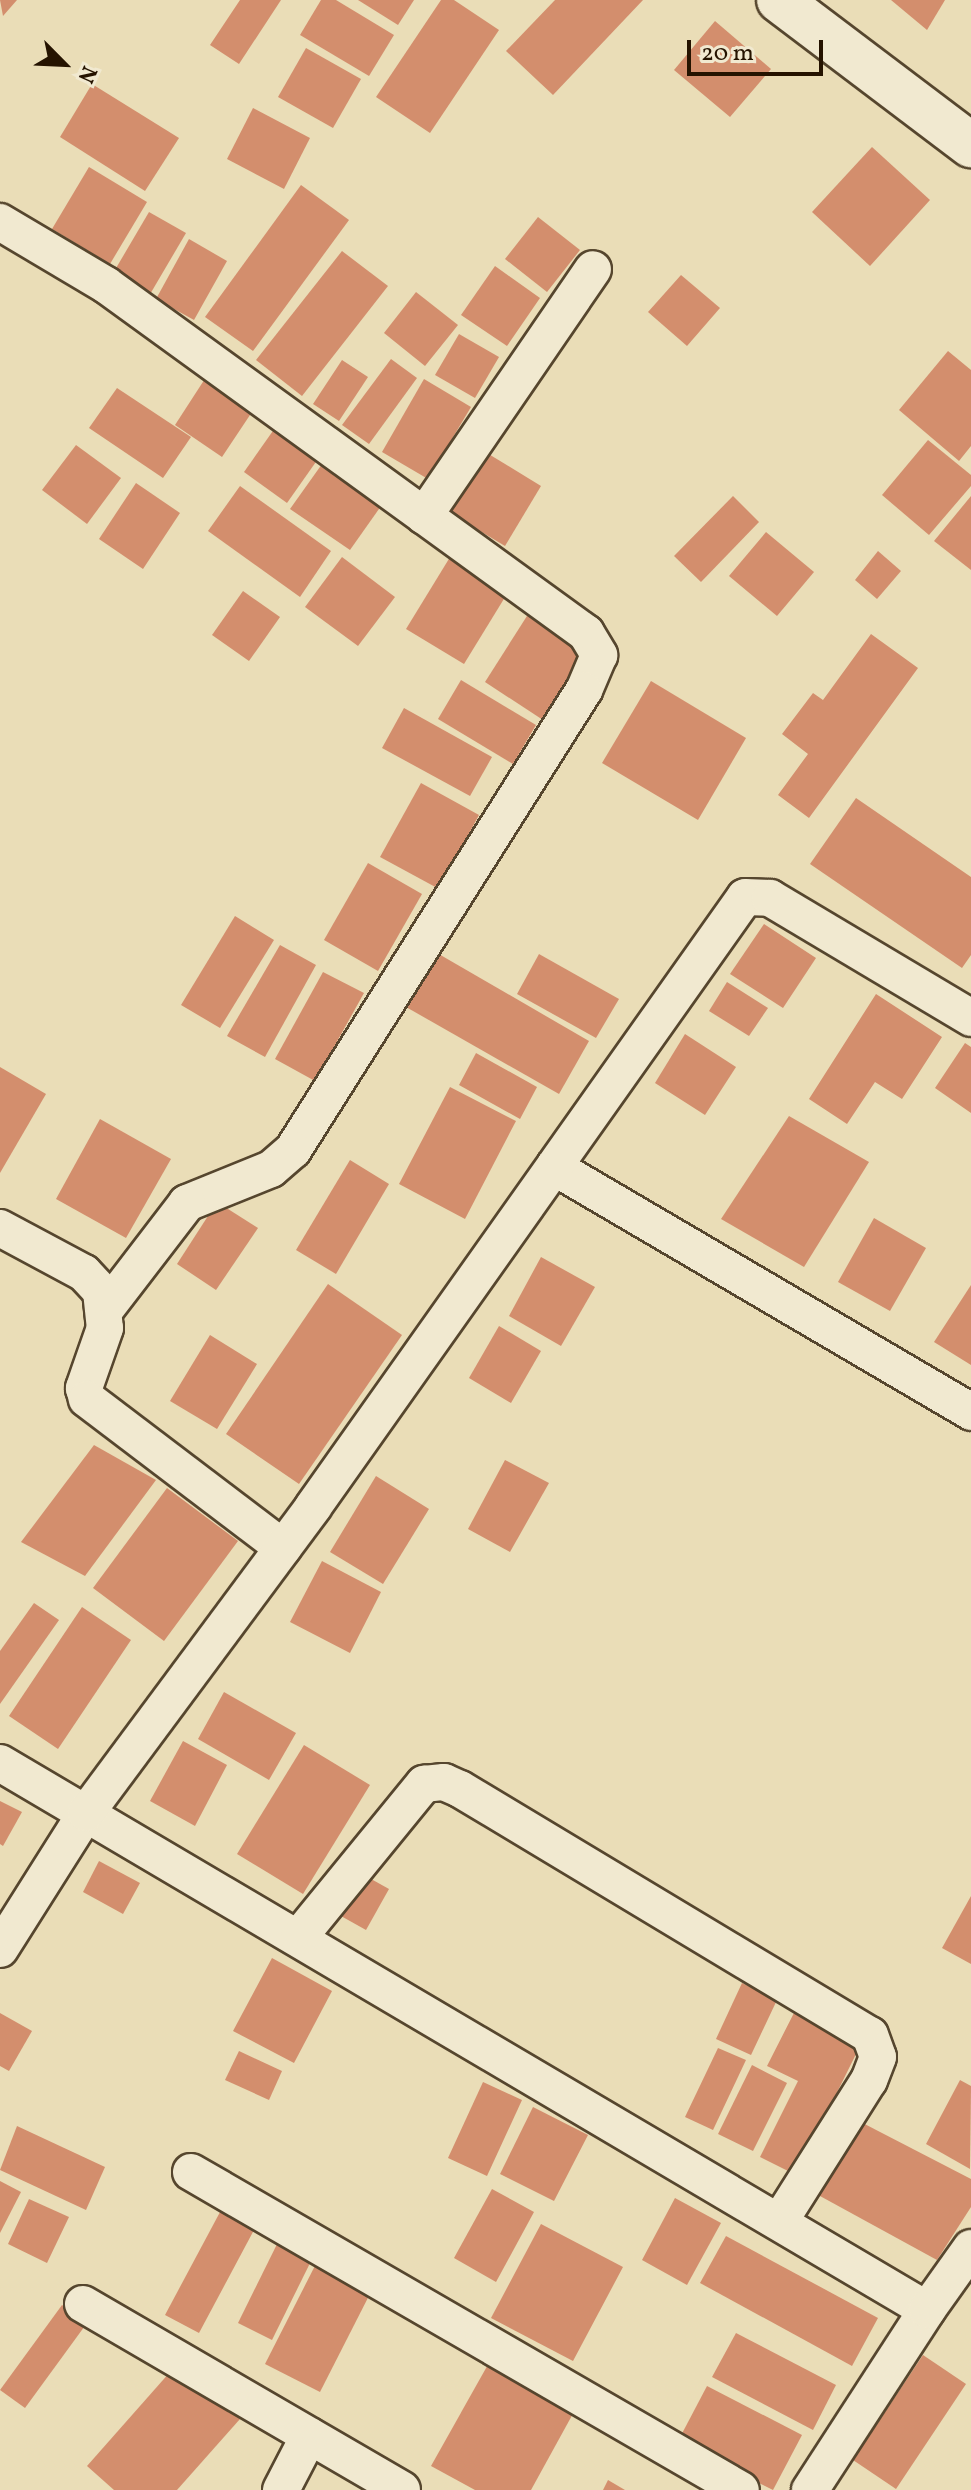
<!DOCTYPE html>
<style>
body{margin:0}
#map{position:relative;width:971px;height:2490px;overflow:hidden;background:#eaddb7;font-family:Vollkorn,serif}
div>[style]{position:absolute}
.building>*{inset:0;background:#d38e6d}
.roads{filter:drop-shadow(2px 0 #56462e) drop-shadow(-2px 0 #56462e) drop-shadow(0 2px #56462e) drop-shadow(0 -2px #56462e)}
.minor>*{height:36px;margin:-18px;padding:0 18px;transform-origin:18px;border-radius:18px;background:#f1e9d0}
.tertiary>*{height:44px;margin:-22px;padding:0 22px;transform-origin:22px;border-radius:22px;background:#f1e9d0}
span{translate:-50% -50%;white-space:nowrap;text-align:center;line-height:1.15;-webkit-text-stroke:8px #f1e9d0;paint-order:stroke}
.north{position:absolute;left:24px;top:24px;width:80px;height:80px;-webkit-text-stroke:6px #f1e9d0;paint-order:stroke;rotate:114deg;font-size:22px;font-weight:700;line-height:32px;text-align:center;color:#251300}
.north::after{content:'';display:block;margin:auto;width:28px;height:36px;background:#251300;clip-path:polygon(50% 0,100% 100%,50% 72%,0 100%)}
.scale{position:absolute;left:687px;top:40px;width:136px;height:36px;box-sizing:border-box;border:4px solid #251300;border-top:0;padding-left:10px;font-size:24px;line-height:28px;white-space:nowrap;color:#251300;-webkit-text-stroke:6px #f1e9d0;paint-order:stroke}
</style>
<div id="map">
<div class="building">
<div style="clip-path:polygon(0 0,17px 0,3px 16px)"></div>
<div style="clip-path:polygon(240px 0,281px 0,239px 64px,210px 45px)"></div>
<div style="clip-path:polygon(321px 0,336px 0,394px 35px,369px 76px,300px 35px)"></div>
<div style="clip-path:polygon(358px 0,414px 0,398px 25px)"></div>
<div style="clip-path:polygon(441px 0,454px 0,499px 30px,430px 133px,376px 97px)"></div>
<div style="clip-path:polygon(555px 0,643px 0,553px 95px,506px 51px)"></div>
<div style="clip-path:polygon(891px 0,945px 0,927px 30px)"></div>
<div style="clip-path:polygon(715px 21px,771px 69px,730px 117px,674px 70px)"></div>
<div style="clip-path:polygon(306px 48px,361px 79px,333px 128px,278px 97px)"></div>
<div style="clip-path:polygon(92px 84px,179px 138px,145px 191px,60px 137px)"></div>
<div style="clip-path:polygon(253px 108px,310px 138px,284px 189px,227px 159px)"></div>
<div style="clip-path:polygon(872px 147px,930px 200px,870px 266px,812px 212px)"></div>
<div style="clip-path:polygon(89px 167px,147px 202px,110px 264px,52px 229px)"></div>
<div style="clip-path:polygon(301px 185px,349px 220px,253px 351px,205px 317px)"></div>
<div style="clip-path:polygon(149px 212px,186px 233px,149px 296px,112px 275px)"></div>
<div style="clip-path:polygon(538px 217px,580px 250px,547px 292px,505px 259px)"></div>
<div style="clip-path:polygon(189px 239px,227px 261px,194px 320px,156px 299px)"></div>
<div style="clip-path:polygon(342px 251px,388px 286px,302px 396px,256px 360px)"></div>
<div style="clip-path:polygon(495px 266px,540px 298px,507px 346px,461px 315px)"></div>
<div style="clip-path:polygon(681px 275px,720px 308px,687px 346px,648px 312px)"></div>
<div style="clip-path:polygon(416px 292px,458px 325px,425px 366px,384px 333px)"></div>
<div style="clip-path:polygon(459px 334px,499px 357px,475px 398px,435px 375px)"></div>
<div style="clip-path:polygon(948px 351px,971px 370px,971px 446px,959px 461px,899px 410px)"></div>
<div style="clip-path:polygon(391px 359px,417px 378px,369px 444px,342px 425px)"></div>
<div style="clip-path:polygon(342px 360px,368px 377px,339px 421px,313px 404px)"></div>
<div style="clip-path:polygon(210px 371px,258px 403px,222px 457px,175px 425px)"></div>
<div style="clip-path:polygon(424px 379px,471px 407px,428px 479px,382px 452px)"></div>
<div style="clip-path:polygon(117px 388px,191px 437px,163px 478px,89px 428px)"></div>
<div style="clip-path:polygon(282px 418px,325px 449px,287px 503px,244px 472px)"></div>
<div style="clip-path:polygon(928px 440px,971px 475px,971px 486px,929px 535px,882px 495px)"></div>
<div style="clip-path:polygon(76px 445px,121px 478px,87px 524px,42px 490px)"></div>
<div style="clip-path:polygon(482px 450px,541px 486px,505px 546px,445px 510px)"></div>
<div style="clip-path:polygon(327px 457px,386px 499px,350px 550px,290px 509px)"></div>
<div style="clip-path:polygon(136px 483px,180px 513px,143px 569px,99px 539px)"></div>
<div style="clip-path:polygon(240px 486px,331px 551px,300px 597px,208px 531px)"></div>
<div style="clip-path:polygon(733px 496px,759px 522px,701px 582px,674px 556px)"></div>
<div style="clip-path:polygon(971px 496px,971px 570px,934px 541px)"></div>
<div style="clip-path:polygon(766px 532px,814px 572px,777px 616px,729px 576px)"></div>
<div style="clip-path:polygon(455px 549px,513px 584px,464px 664px,406px 629px)"></div>
<div style="clip-path:polygon(878px 551px,901px 571px,877px 599px,855px 580px)"></div>
<div style="clip-path:polygon(342px 557px,395px 597px,358px 646px,305px 607px)"></div>
<div style="clip-path:polygon(243px 591px,280px 617px,249px 661px,212px 635px)"></div>
<div style="clip-path:polygon(534px 605px,592px 643px,543px 720px,485px 682px)"></div>
<div style="clip-path:polygon(871px 634px,918px 668px,809px 818px,778px 795px,808px 754px,782px 734px,813px 693px,823px 700px)"></div>
<div style="clip-path:polygon(461px 680px,536px 725px,513px 764px,438px 719px)"></div>
<div style="clip-path:polygon(651px 681px,746px 738px,698px 820px,602px 763px)"></div>
<div style="clip-path:polygon(404px 708px,492px 757px,470px 796px,382px 748px)"></div>
<div style="clip-path:polygon(421px 783px,479px 815px,439px 889px,380px 857px)"></div>
<div style="clip-path:polygon(856px 798px,971px 877px,971px 955px,962px 968px,810px 864px)"></div>
<div style="clip-path:polygon(368px 863px,422px 894px,378px 971px,324px 940px)"></div>
<div style="clip-path:polygon(235px 916px,274px 940px,220px 1028px,181px 1005px)"></div>
<div style="clip-path:polygon(764px 924px,816px 958px,783px 1008px,730px 974px)"></div>
<div style="clip-path:polygon(280px 945px,316px 965px,265px 1057px,227px 1036px)"></div>
<div style="clip-path:polygon(437px 953px,589px 1041px,559px 1094px,406px 1007px)"></div>
<div style="clip-path:polygon(539px 954px,619px 999px,596px 1038px,517px 994px)"></div>
<div style="clip-path:polygon(323px 972px,364px 993px,315px 1081px,275px 1059px)"></div>
<div style="clip-path:polygon(727px 982px,768px 1008px,749px 1036px,709px 1011px)"></div>
<div style="clip-path:polygon(876px 994px,942px 1037px,902px 1099px,875px 1082px,847px 1124px,809px 1099px)"></div>
<div style="clip-path:polygon(685px 1034px,736px 1067px,705px 1115px,655px 1083px)"></div>
<div style="clip-path:polygon(965px 1043px,971px 1047px,971px 1113px,935px 1088px)"></div>
<div style="clip-path:polygon(476px 1053px,537px 1087px,520px 1119px,459px 1085px)"></div>
<div style="clip-path:polygon(0 1067px,46px 1094px,0 1173px)"></div>
<div style="clip-path:polygon(450px 1087px,516px 1121px,465px 1219px,399px 1184px)"></div>
<div style="clip-path:polygon(789px 1116px,869px 1162px,804px 1267px,721px 1219px)"></div>
<div style="clip-path:polygon(100px 1119px,171px 1159px,126px 1238px,56px 1199px)"></div>
<div style="clip-path:polygon(350px 1160px,389px 1184px,336px 1274px,296px 1250px)"></div>
<div style="clip-path:polygon(217px 1202px,258px 1228px,216px 1290px,177px 1264px)"></div>
<div style="clip-path:polygon(874px 1218px,926px 1248px,890px 1311px,838px 1282px)"></div>
<div style="clip-path:polygon(541px 1257px,595px 1287px,561px 1346px,509px 1316px)"></div>
<div style="clip-path:polygon(328px 1284px,402px 1335px,299px 1484px,226px 1434px)"></div>
<div style="clip-path:polygon(971px 1285px,971px 1365px,934px 1342px)"></div>
<div style="clip-path:polygon(499px 1326px,541px 1351px,511px 1403px,469px 1378px)"></div>
<div style="clip-path:polygon(210px 1335px,257px 1364px,217px 1429px,170px 1401px)"></div>
<div style="clip-path:polygon(94px 1445px,156px 1480px,85px 1576px,21px 1542px)"></div>
<div style="clip-path:polygon(505px 1460px,549px 1483px,510px 1552px,468px 1529px)"></div>
<div style="clip-path:polygon(376px 1476px,429px 1509px,383px 1584px,330px 1552px)"></div>
<div style="clip-path:polygon(167px 1488px,238px 1541px,164px 1641px,93px 1588px)"></div>
<div style="clip-path:polygon(322px 1561px,381px 1592px,350px 1653px,290px 1622px)"></div>
<div style="clip-path:polygon(34px 1603px,59px 1620px,0 1704px,0 1651px)"></div>
<div style="clip-path:polygon(82px 1607px,131px 1640px,58px 1749px,9px 1716px)"></div>
<div style="clip-path:polygon(224px 1692px,296px 1733px,269px 1780px,198px 1739px)"></div>
<div style="clip-path:polygon(183px 1741px,227px 1765px,195px 1826px,150px 1801px)"></div>
<div style="clip-path:polygon(304px 1745px,370px 1785px,303px 1894px,237px 1854px)"></div>
<div style="clip-path:polygon(0 1801px,22px 1812px,3px 1846px,0 1844px)"></div>
<div style="clip-path:polygon(99px 1861px,140px 1883px,123px 1914px,83px 1892px)"></div>
<div style="clip-path:polygon(355px 1870px,389px 1889px,366px 1930px,332px 1911px)"></div>
<div style="clip-path:polygon(971px 1896px,971px 1964px,942px 1948px)"></div>
<div style="clip-path:polygon(272px 1958px,332px 1991px,294px 2063px,233px 2031px)"></div>
<div style="clip-path:polygon(742px 1983px,777px 2000px,751px 2055px,716px 2039px)"></div>
<div style="clip-path:polygon(796px 2009px,862px 2042px,796px 2175px,760px 2157px,798px 2081px,767px 2066px)"></div>
<div style="clip-path:polygon(0 2013px,32px 2031px,9px 2071px,0 2066px)"></div>
<div style="clip-path:polygon(718px 2048px,746px 2060px,713px 2130px,685px 2117px)"></div>
<div style="clip-path:polygon(239px 2051px,282px 2071px,269px 2100px,225px 2080px)"></div>
<div style="clip-path:polygon(752px 2065px,787px 2083px,753px 2151px,718px 2134px)"></div>
<div style="clip-path:polygon(960px 2080px,971px 2086px,970px 2169px,926px 2144px)"></div>
<div style="clip-path:polygon(483px 2082px,522px 2100px,487px 2176px,448px 2158px)"></div>
<div style="clip-path:polygon(533px 2107px,588px 2135px,554px 2201px,500px 2174px)"></div>
<div style="clip-path:polygon(853px 2118px,971px 2179px,971px 2207px,937px 2260px,809px 2190px)"></div>
<div style="clip-path:polygon(17px 2126px,105px 2167px,86px 2210px,0 2170px)"></div>
<div style="clip-path:polygon(0 2181px,21px 2192px,0 2233px)"></div>
<div style="clip-path:polygon(492px 2189px,534px 2212px,496px 2282px,454px 2258px)"></div>
<div style="clip-path:polygon(675px 2198px,721px 2223px,687px 2285px,642px 2260px)"></div>
<div style="clip-path:polygon(29px 2199px,69px 2217px,47px 2263px,8px 2244px)"></div>
<div style="clip-path:polygon(227px 2199px,261px 2217px,199px 2333px,165px 2315px)"></div>
<div style="clip-path:polygon(541px 2224px,623px 2267px,573px 2361px,491px 2318px)"></div>
<div style="clip-path:polygon(283px 2232px,317px 2249px,272px 2340px,238px 2323px)"></div>
<div style="clip-path:polygon(726px 2236px,878px 2318px,852px 2366px,700px 2283px)"></div>
<div style="clip-path:polygon(322px 2252px,377px 2280px,320px 2392px,265px 2364px)"></div>
<div style="clip-path:polygon(62px 2305px,87px 2323px,25px 2408px,0 2390px)"></div>
<div style="clip-path:polygon(736px 2333px,836px 2385px,813px 2430px,712px 2377px)"></div>
<div style="clip-path:polygon(923px 2355px,966px 2384px,896px 2489px,853px 2460px)"></div>
<div style="clip-path:polygon(490px 2361px,575px 2410px,531px 2490px,475px 2490px,431px 2466px)"></div>
<div style="clip-path:polygon(178px 2363px,240px 2419px,177px 2490px,114px 2490px,87px 2466px)"></div>
<div style="clip-path:polygon(707px 2386px,802px 2435px,773px 2490px,677px 2443px)"></div>
<div style="clip-path:polygon(608px 2480px,625px 2490px,603px 2490px)"></div>
</div>
<div class="roads">
<div class="minor">
<div style="left:0;top:222px;width:123px;rotate:30.7deg"></div>
<div style="left:106px;top:285px;width:593px;rotate:35.94deg"></div>
<div style="left:586px;top:633px;width:26px;rotate:59deg"></div>
<div style="left:599px;top:655px;width:38px;rotate:113deg"></div>
<div style="left:584px;top:690px;width:544px;rotate:122.32deg"></div>
<div style="left:293px;top:1150px;width:29px;rotate:139deg"></div>
<div style="left:271px;top:1169px;width:91px;rotate:158deg"></div>
<div style="left:187px;top:1203px;width:135px;rotate:127.5deg"></div>
<div style="left:424px;top:516px;width:299px;rotate:-55.6deg"></div>
<div style="left:554px;top:1167px;width:484px;rotate:30.4deg"></div>
<div style="left:0;top:1228px;width:95px;rotate:28.2deg"></div>
<div style="left:84px;top:1273px;width:25px;rotate:47deg"></div>
<div style="left:101px;top:1291px;width:37px;rotate:84deg"></div>
<div style="left:105px;top:1328px;width:64px;rotate:109.3deg"></div>
<div style="left:84px;top:1388px;width:11px;rotate:75deg"></div>
<div style="left:87px;top:1399px;width:246px;rotate:37.2deg"></div>
<div style="left:0;top:1763px;width:1076px;rotate:30.54deg"></div>
<div style="left:927px;top:2310px;width:215px;rotate:123deg"></div>
<div style="left:299px;top:1937px;width:198px;rotate:-50.8deg"></div>
<div style="left:424px;top:1784px;width:20px;rotate:-6deg"></div>
<div style="left:444px;top:1782px;width:17px;rotate:24deg"></div>
<div style="left:460px;top:1789px;width:478px;rotate:31deg"></div>
<div style="left:870px;top:2035px;width:23px;rotate:70deg"></div>
<div style="left:878px;top:2057px;width:25px;rotate:111deg"></div>
<div style="left:869px;top:2080px;width:167px;rotate:122.3deg"></div>
<div style="left:0;top:1949px;width:161px;rotate:-57.7deg"></div>
<div style="left:86px;top:1813px;width:381px;rotate:-53.4deg"></div>
<div style="left:313px;top:1507px;width:747px;rotate:-54.69deg"></div>
<div style="left:745px;top:897px;width:25px;rotate:2deg"></div>
<div style="left:770px;top:898px;width:234px;rotate:30.8deg"></div>
<div style="left:191px;top:2172px;width:635px;rotate:30.04deg"></div>
<div style="left:83px;top:2304px;width:369px;rotate:30.2deg"></div>
<div style="left:927px;top:2310px;width:76px;rotate:-54.6deg"></div>
<div style="left:281px;top:2490px;width:61px;rotate:-62.6deg"></div>
</div>
<div class="tertiary">
<div style="left:779px;top:0;width:241px;rotate:37.1deg"></div>
</div>
</div>
<div class="north">N</div>
<div class="scale">20 m</div>
</div>
